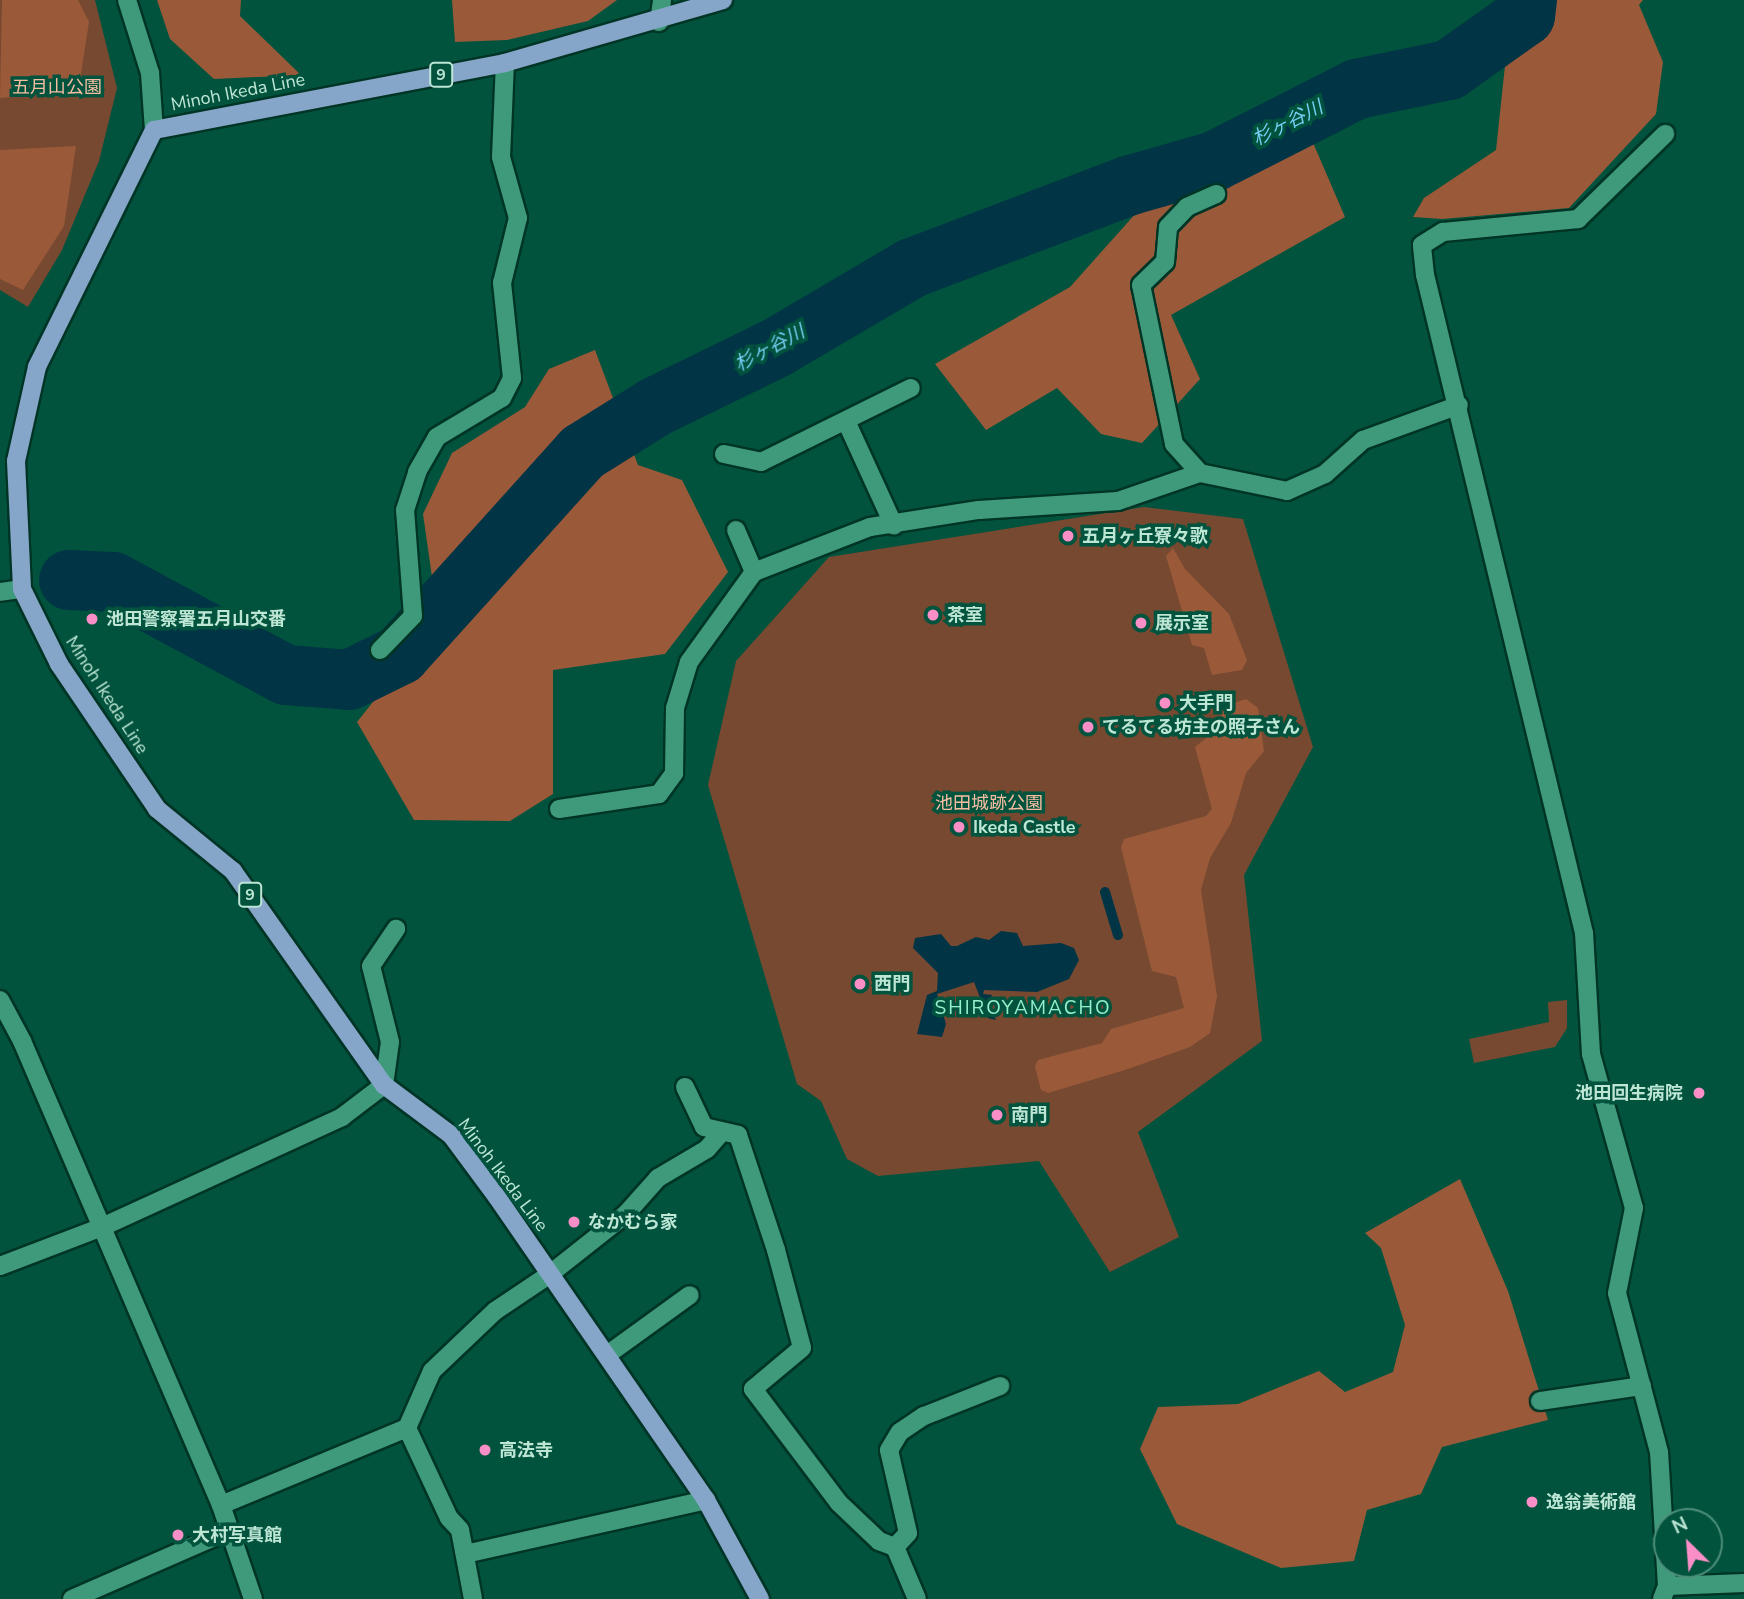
<!DOCTYPE html>
<meta charset="utf-8">
<style>
body{margin:0}
#map{position:relative;width:1744px;height:1599px;overflow:hidden;background:#01533d;font-family:"Nunito Sans","Noto Sans JP",sans-serif}
div>[style]{position:absolute}
.green>*{inset:0;background:#774931}
.forest>*{inset:0;background:#9a5a39}
.water>*{inset:0;background:#013445}
.stream>*{height:10px;margin:-5px;padding:0 5px;transform-origin:5px;border-radius:5px;background:#013445}
.river>*{height:60px;margin:-30px;padding:0 30px;transform-origin:30px;border-radius:30px;background:#013445}
.roads{filter:drop-shadow(2px 0 #003526) drop-shadow(-2px 0 #003526) drop-shadow(0 2px #003526) drop-shadow(0 -2px #003526)}
.minor>*{height:18px;margin:-9px;padding:0 9px;transform-origin:9px;border-radius:9px;background:#3f9a7b}
.tertiary>*{height:18px;margin:-9px;padding:0 9px;transform-origin:9px;border-radius:9px;background:#3f9a7b}
.primary>*{height:18px;margin:-9px;padding:0 9px;transform-origin:9px;border-radius:9px;background:#86a6c9}
.dots>*{width:19px;height:19px;translate:-50% -50%;box-sizing:border-box;border:4px solid #01533d;border-radius:50%}
span{translate:-50% -50%;white-space:nowrap;text-align:center;line-height:1.15;-webkit-text-stroke:7px #01533d;paint-order:stroke}
.shield-label span{padding:2px 5px;background:#01533d;border:2px solid;border-radius:5px;-webkit-text-stroke-width:0}
.shield-label{font-size:16px;color:#bde6d5;font-weight:700}
.park-label{font-size:18px;color:#f6bda1}
.street-label{font-size:18px;color:#bde6d5}
.poi-label{font-size:18px;color:#bde6d5;font-weight:700}
.left{translate:0 -50%;text-align:left}
.right{translate:-100% -50%;text-align:right}
.water-label{font-size:19px;color:#76cff5;font-style:italic}
.neighbourhood-label{font-size:19px;color:#96f0cd;letter-spacing:2px}
.north{position:absolute;left:1653px;top:1508px;width:70px;height:70px;box-sizing:border-box;background:#01533d;border:2px solid #4c8e7a;border-radius:50%;rotate:335deg;font-size:19px;font-weight:700;line-height:28px;text-align:center;color:#bde6d5}
.north::after{content:'';display:block;margin:auto;width:24px;height:32px;background:#fa8fc8;clip-path:polygon(50% 0,100% 100%,50% 72%,0 100%)}
</style>
<div id="map">
<div class="green">
<div style="clip-path:polygon(0 0,95px 0,117px 88px,99px 161px,62px 250px,28px 307px,0 290px)"></div>
<div style="clip-path:polygon(1144px 507px,1243px 519px,1313px 747px,1244px 875px,1262px 1041px,1138px 1132px,1179px 1237px,1110px 1272px,1039px 1161px,878px 1176px,847px 1159px,821px 1101px,797px 1084px,708px 785px,736px 661px,829px 557px)"></div>
<div style="clip-path:polygon(1567px 1000px,1567px 1028px,1555px 1047px,1474px 1063px,1469px 1039px,1549px 1022px,1548px 1002px)"></div>
</div>
<div class="forest">
<div style="clip-path:polygon(2px 0,78px 0,89px 22px,78px 92px,0 98px)"></div>
<div style="clip-path:polygon(157px 0,241px 0,240px 16px,301px 75px,214px 79px,170px 39px)"></div>
<div style="clip-path:polygon(452px 0,617px 0,588px 21px,507px 40px,455px 42px)"></div>
<div style="clip-path:polygon(1512px 0,1643px 0,1639px 5px,1663px 62px,1656px 114px,1569px 208px,1442px 219px,1413px 217px,1424px 198px,1496px 150px)"></div>
<div style="clip-path:polygon(1311px 138px,1345px 217px,1171px 315px,1200px 379px,1142px 443px,1101px 434px,1057px 388px,986px 430px,935px 364px,1070px 287px,1137px 212px)"></div>
<div style="clip-path:polygon(76px 146px,64px 226px,23px 290px,0 279px,0 150px)"></div>
<div style="clip-path:polygon(595px 350px,638px 465px,682px 480px,728px 572px,665px 654px,553px 670px,553px 794px,510px 821px,414px 820px,357px 722px,404px 663px,433px 584px,423px 514px,452px 453px,525px 407px,549px 369px)"></div>
<div style="clip-path:polygon(1173px 548px,1185px 569px,1229px 614px,1247px 660px,1242px 670px,1212px 675px,1204px 648px,1192px 645px,1166px 556px)"></div>
<div style="clip-path:polygon(1246px 699px,1258px 708px,1264px 751px,1246px 773px,1231px 823px,1210px 858px,1201px 890px,1217px 996px,1210px 1033px,1190px 1047px,1125px 1070px,1048px 1093px,1041px 1090px,1035px 1066px,1038px 1060px,1102px 1043px,1111px 1029px,1184px 1008px,1176px 977px,1152px 971px,1121px 847px,1124px 839px,1206px 816px,1212px 809px,1195px 747px,1215px 731px,1225px 706px)"></div>
<div style="clip-path:polygon(1460px 1179px,1508px 1291px,1548px 1420px,1442px 1447px,1421px 1494px,1367px 1510px,1354px 1561px,1281px 1568px,1177px 1524px,1140px 1449px,1158px 1407px,1238px 1404px,1319px 1371px,1345px 1392px,1393px 1372px,1405px 1325px,1381px 1248px,1365px 1233px)"></div>
</div>
<div class="water">
<div style="clip-path:polygon(1001px 931px,1017px 933px,1023px 946px,1061px 943px,1074px 948px,1079px 960px,1069px 979px,1037px 992px,984px 990px,983px 994px,992px 995px,988px 1004px,996px 1020px,988px 1018px,974px 982px,937px 994px,946px 1024px,942px 1037px,917px 1034px,927px 995px,937px 991px,938px 973px,913px 948px,915px 938px,941px 934px,951px 946px,957px 946px,976px 937px,989px 940px)"></div>
</div>
<div class="stream">
<div style="left:1105px;top:892px;width:45px;rotate:73.2deg"></div>
</div>
<div class="river">
<div style="left:69px;top:580px;width:44px;rotate:2.6deg"></div>
<div style="left:113px;top:582px;width:196px;rotate:28.3deg"></div>
<div style="left:286px;top:675px;width:63px;rotate:4.5deg"></div>
<div style="left:349px;top:680px;width:57px;rotate:-26.1deg"></div>
<div style="left:400px;top:655px;width:273px;rotate:-48deg"></div>
<div style="left:583px;top:452px;width:85px;rotate:-32deg"></div>
<div style="left:655px;top:407px;width:135px;rotate:-26deg"></div>
<div style="left:776px;top:348px;width:158px;rotate:-30.5deg"></div>
<div style="left:912px;top:268px;width:234px;rotate:-20.8deg"></div>
<div style="left:1131px;top:185px;width:87px;rotate:-15.9deg"></div>
<div style="left:1215px;top:161px;width:159px;rotate:-26.9deg"></div>
<div style="left:1357px;top:89px;width:94px;rotate:-11.7deg"></div>
<div style="left:1449px;top:70px;width:93px;rotate:-35.4deg"></div>
<div style="left:1525px;top:16px;width:16px;rotate:-83deg"></div>
</div>
<div class="roads">
<div class="minor">
<div style="left:659px;top:22px;width:22px;rotate:-82deg"></div>
<div style="left:846px;top:421px;width:115px;rotate:65.4deg"></div>
<div style="left:724px;top:454px;width:38px;rotate:12deg"></div>
<div style="left:761px;top:462px;width:167px;rotate:-26.3deg"></div>
<div style="left:1200px;top:473px;width:39px;rotate:-132deg"></div>
<div style="left:1174px;top:444px;width:162px;rotate:-101.7deg"></div>
<div style="left:1141px;top:285px;width:33px;rotate:-44deg"></div>
<div style="left:1165px;top:262px;width:35px;rotate:-85deg"></div>
<div style="left:1168px;top:227px;width:28px;rotate:-46deg"></div>
<div style="left:1187px;top:207px;width:32px;rotate:-24deg"></div>
<div style="left:736px;top:530px;width:46px;rotate:66.8deg"></div>
<div style="left:0;top:592px;width:22px;rotate:-8deg"></div>
<div style="left:380px;top:650px;width:47px;rotate:-45.9deg"></div>
<div style="left:413px;top:616px;width:106px;rotate:-94.3deg"></div>
<div style="left:405px;top:510px;width:40px;rotate:-72deg"></div>
<div style="left:417px;top:472px;width:40px;rotate:-60.3deg"></div>
<div style="left:437px;top:437px;width:76px;rotate:-31deg"></div>
<div style="left:502px;top:398px;width:22px;rotate:-63deg"></div>
<div style="left:512px;top:378px;width:96px;rotate:-96deg"></div>
<div style="left:502px;top:283px;width:67px;rotate:-76.2deg"></div>
<div style="left:518px;top:218px;width:63px;rotate:-105.6deg"></div>
<div style="left:501px;top:157px;width:94px;rotate:-87.6deg"></div>
<div style="left:559px;top:809px;width:101px;rotate:-8.5deg"></div>
<div style="left:659px;top:794px;width:26px;rotate:-54deg"></div>
<div style="left:674px;top:773px;width:65px;rotate:-89.1deg"></div>
<div style="left:675px;top:708px;width:48px;rotate:-73.1deg"></div>
<div style="left:689px;top:662px;width:111px;rotate:-54.2deg"></div>
<div style="left:754px;top:572px;width:124px;rotate:-21.2deg"></div>
<div style="left:870px;top:527px;width:110px;rotate:-8.9deg"></div>
<div style="left:979px;top:510px;width:139px;rotate:-3.7deg"></div>
<div style="left:1118px;top:501px;width:87px;rotate:-18.9deg"></div>
<div style="left:1200px;top:473px;width:89px;rotate:11.7deg"></div>
<div style="left:1287px;top:491px;width:42px;rotate:-24.1deg"></div>
<div style="left:1325px;top:474px;width:51px;rotate:-41.8deg"></div>
<div style="left:1363px;top:440px;width:102px;rotate:-20deg"></div>
<div style="left:0;top:1000px;width:47px;rotate:61.8deg"></div>
<div style="left:22px;top:1041px;width:505px;rotate:66.79deg"></div>
<div style="left:221px;top:1505px;width:99px;rotate:71.2deg"></div>
<div style="left:384px;top:1085px;width:43px;rotate:-82.1deg"></div>
<div style="left:390px;top:1042px;width:78px;rotate:-104deg"></div>
<div style="left:371px;top:966px;width:45px;rotate:-56deg"></div>
<div style="left:685px;top:1087px;width:44px;rotate:64.6deg"></div>
<div style="left:704px;top:1127px;width:35px;rotate:13deg"></div>
<div style="left:738px;top:1135px;width:121px;rotate:71.7deg"></div>
<div style="left:776px;top:1250px;width:101px;rotate:75.1deg"></div>
<div style="left:802px;top:1348px;width:64px;rotate:140.1deg"></div>
<div style="left:753px;top:1389px;width:143px;rotate:53deg"></div>
<div style="left:839px;top:1503px;width:55px;rotate:43.5deg"></div>
<div style="left:879px;top:1541px;width:17px;rotate:21deg"></div>
<div style="left:895px;top:1547px;width:56px;rotate:67.1deg"></div>
<div style="left:607px;top:1355px;width:102px;rotate:-35.9deg"></div>
<div style="left:1540px;top:1401px;width:103px;rotate:-8.4deg"></div>
<div style="left:407px;top:1428px;width:99px;rotate:65deg"></div>
<div style="left:449px;top:1518px;width:16px;rotate:47deg"></div>
<div style="left:460px;top:1530px;width:70px;rotate:79.3deg"></div>
<div style="left:221px;top:1505px;width:201px;rotate:-22.5deg"></div>
<div style="left:407px;top:1428px;width:62px;rotate:-66.3deg"></div>
<div style="left:432px;top:1371px;width:87px;rotate:-43.6deg"></div>
<div style="left:495px;top:1311px;width:66px;rotate:-33.9deg"></div>
<div style="left:550px;top:1274px;width:97px;rotate:-38.3deg"></div>
<div style="left:626px;top:1214px;width:48px;rotate:-48.4deg"></div>
<div style="left:658px;top:1178px;width:57px;rotate:-30.6deg"></div>
<div style="left:707px;top:1149px;width:21px;rotate:-49deg"></div>
<div style="left:895px;top:1547px;width:19px;rotate:-47deg"></div>
<div style="left:908px;top:1533px;width:85px;rotate:-102.9deg"></div>
<div style="left:889px;top:1450px;width:21px;rotate:-59deg"></div>
<div style="left:900px;top:1432px;width:29px;rotate:-34deg"></div>
<div style="left:924px;top:1416px;width:82px;rotate:-21.5deg"></div>
<div style="left:465px;top:1554px;width:247px;rotate:-12.6deg"></div>
<div style="left:1667px;top:1586px;width:77px;rotate:-2.2deg"></div>
<div style="left:72px;top:1599px;width:172px;rotate:-23.6deg"></div>
<div style="left:1662px;top:1599px;width:14px;rotate:-69deg"></div>
<div style="left:1667px;top:1586px;width:134px;rotate:-93.4deg"></div>
<div style="left:1659px;top:1452px;width:164px;rotate:-104.8deg"></div>
<div style="left:1617px;top:1293px;width:87px;rotate:-78.7deg"></div>
<div style="left:1634px;top:1208px;width:160px;rotate:-105.6deg"></div>
<div style="left:1591px;top:1054px;width:121px;rotate:-93.3deg"></div>
<div style="left:1584px;top:933px;width:677px;rotate:-103.58deg"></div>
<div style="left:1425px;top:275px;width:30px;rotate:-96deg"></div>
<div style="left:1422px;top:245px;width:25px;rotate:-32deg"></div>
<div style="left:1443px;top:232px;width:136px;rotate:-5.5deg"></div>
<div style="left:1578px;top:219px;width:122px;rotate:-44.3deg"></div>
</div>
<div class="tertiary">
<div style="left:127px;top:0;width:77px;rotate:72.5deg"></div>
<div style="left:150px;top:73px;width:57px;rotate:86deg"></div>
<div style="left:0;top:1266px;width:109px;rotate:-20.9deg"></div>
<div style="left:102px;top:1227px;width:264px;rotate:-24.6deg"></div>
<div style="left:342px;top:1117px;width:53px;rotate:-37.3deg"></div>
</div>
<div class="primary">
<div style="left:723px;top:0;width:227px;rotate:163.9deg"></div>
<div style="left:505px;top:63px;width:357px;rotate:169.2deg"></div>
<div style="left:154px;top:130px;width:264px;rotate:116.3deg"></div>
<div style="left:37px;top:367px;width:96px;rotate:102.6deg"></div>
<div style="left:16px;top:461px;width:128px;rotate:87.3deg"></div>
<div style="left:22px;top:589px;width:84px;rotate:63.7deg"></div>
<div style="left:59px;top:664px;width:175px;rotate:55.9deg"></div>
<div style="left:157px;top:809px;width:98px;rotate:39.2deg"></div>
<div style="left:233px;top:871px;width:262px;rotate:54.8deg"></div>
<div style="left:384px;top:1085px;width:84px;rotate:36.7deg"></div>
<div style="left:451px;top:1135px;width:77px;rotate:53.4deg"></div>
<div style="left:497px;top:1197px;width:368px;rotate:55.4deg"></div>
<div style="left:706px;top:1500px;width:113px;rotate:61.4deg"></div>
</div>
</div>
<div class="dots">
<div style="left:1068px;top:536px;background:#fa8fc8"></div>
<div style="left:933px;top:615px;background:#fa8fc8"></div>
<div style="left:92px;top:619px;background:#fa8fc8"></div>
<div style="left:1141px;top:623px;background:#fa8fc8"></div>
<div style="left:1165px;top:703px;background:#fa8fc8"></div>
<div style="left:1088px;top:727px;background:#fa8fc8"></div>
<div style="left:959px;top:827px;background:#fa8fc8"></div>
<div style="left:860px;top:984px;background:#fa8fc8"></div>
<div style="left:1699px;top:1093px;background:#fa8fc8"></div>
<div style="left:997px;top:1115px;background:#fa8fc8"></div>
<div style="left:574px;top:1222px;background:#fa8fc8"></div>
<div style="left:485px;top:1450px;background:#fa8fc8"></div>
<div style="left:1532px;top:1502px;background:#fa8fc8"></div>
<div style="left:178px;top:1535px;background:#fa8fc8"></div>
</div>
<div class="shield-label">
<span style="left:441px;top:75px">9</span>
<span style="left:250px;top:895px">9</span>
</div>
<div class="park-label">
<span style="left:57px;top:87px">五月山公園</span>
<span style="left:989px;top:803px">池田城跡公園</span>
</div>
<div class="street-label">
<span style="left:238px;top:92px;rotate:-11deg">Minoh Ikeda Line</span>
<span style="left:107px;top:695px;rotate:57deg">Minoh Ikeda Line</span>
<span style="left:503px;top:1175px;rotate:53deg">Minoh Ikeda Line</span>
</div>
<div class="poi-label">
<span class="left" style="left:1082px;top:536px">五月ヶ丘寮々歌</span>
<span class="left" style="left:947px;top:615px">茶室</span>
<span class="left" style="left:106px;top:619px">池田警察署五月山交番</span>
<span class="left" style="left:1155px;top:623px">展示室</span>
<span class="left" style="left:1179px;top:703px">大手門</span>
<span class="left" style="left:1102px;top:727px">てるてる坊主の照子さん</span>
<span class="left" style="left:973px;top:827px">Ikeda Castle</span>
<span class="left" style="left:874px;top:984px">西門</span>
<span class="right" style="left:1683px;top:1093px">池田回生病院</span>
<span class="left" style="left:1011px;top:1115px">南門</span>
<span class="left" style="left:588px;top:1222px">なかむら家</span>
<span class="left" style="left:499px;top:1450px">高法寺</span>
<span class="left" style="left:1546px;top:1502px">逸翁美術館</span>
<span class="left" style="left:192px;top:1535px">大村写真館</span>
</div>
<div class="water-label">
<span style="left:1288px;top:124px;rotate:-27deg">杉ヶ谷川</span>
<span style="left:770px;top:349px;rotate:-28deg">杉ヶ谷川</span>
</div>
<div class="neighbourhood-label">
<span style="left:1023px;top:1009px">SHIROYAMACHO</span>
</div>
<div class="north">N</div>
</div>
